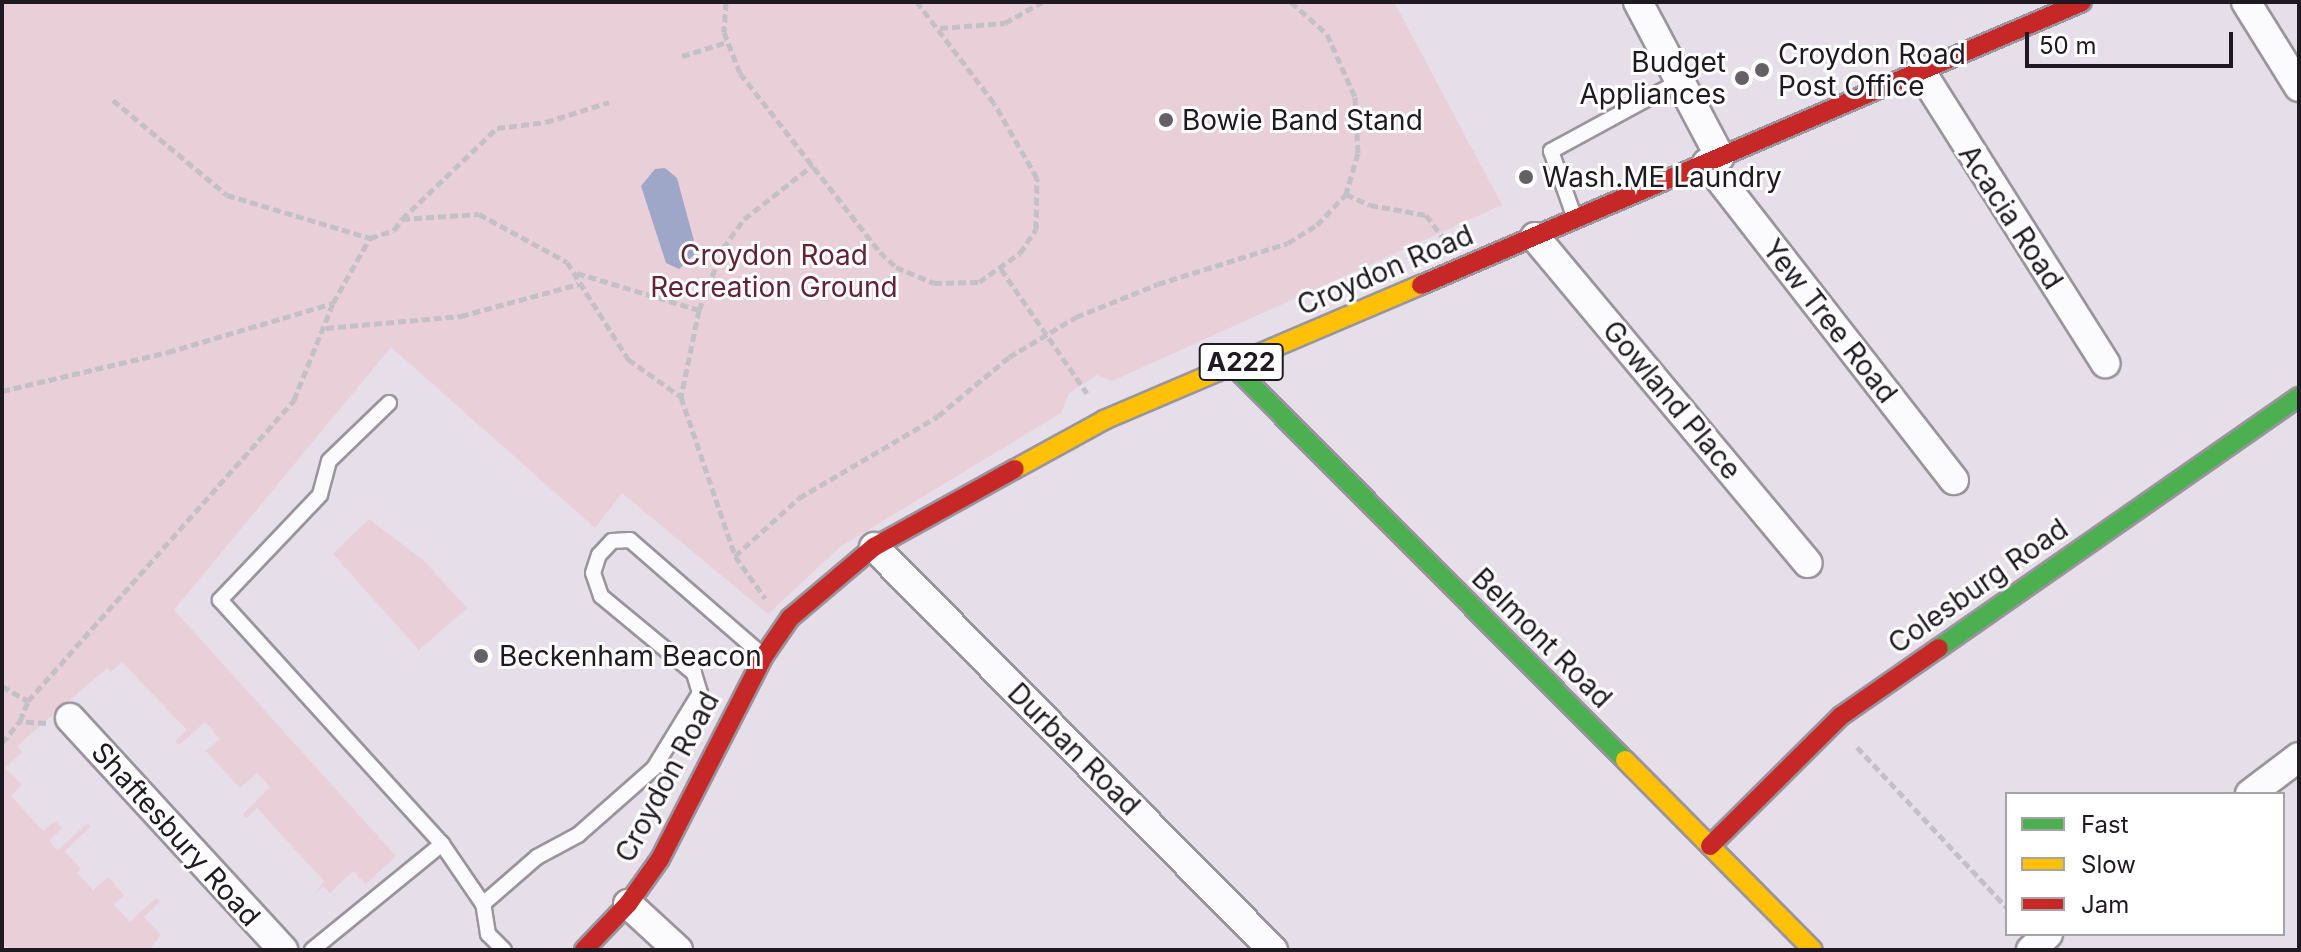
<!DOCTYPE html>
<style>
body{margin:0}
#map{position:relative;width:2301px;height:952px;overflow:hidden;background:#e6dee9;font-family:Inter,sans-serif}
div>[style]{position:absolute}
.green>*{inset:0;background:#e9cfd8}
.water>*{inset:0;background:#9ea7c7}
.path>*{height:5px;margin-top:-2.5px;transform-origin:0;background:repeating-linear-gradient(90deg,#c4c1c6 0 8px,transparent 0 12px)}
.roads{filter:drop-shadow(2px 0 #9a949c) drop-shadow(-2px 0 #9a949c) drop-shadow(0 2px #9a949c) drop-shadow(0 -2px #9a949c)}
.lane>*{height:14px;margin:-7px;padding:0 7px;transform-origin:7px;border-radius:7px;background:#fbfafc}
.street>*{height:28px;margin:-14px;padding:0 14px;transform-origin:14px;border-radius:14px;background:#fbfafc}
.fast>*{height:18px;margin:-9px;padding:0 9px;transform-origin:9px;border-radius:9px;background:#4caf50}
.slow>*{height:18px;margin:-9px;padding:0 9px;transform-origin:9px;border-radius:9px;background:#ffc107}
.jam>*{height:18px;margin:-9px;padding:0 9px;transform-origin:9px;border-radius:9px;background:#c62828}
.dots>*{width:22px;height:22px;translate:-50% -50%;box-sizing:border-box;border:4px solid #fff;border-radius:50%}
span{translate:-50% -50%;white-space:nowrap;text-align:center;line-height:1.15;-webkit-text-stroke:6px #fff;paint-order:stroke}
.shield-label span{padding:2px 6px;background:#fff;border:2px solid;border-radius:6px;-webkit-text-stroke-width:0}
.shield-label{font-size:26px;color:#1f1a21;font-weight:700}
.poi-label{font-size:28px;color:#1f1a21}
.left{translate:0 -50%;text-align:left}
.right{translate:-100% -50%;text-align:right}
.street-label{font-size:28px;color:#1f1a21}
.park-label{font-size:28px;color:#642335}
.frame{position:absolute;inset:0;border:4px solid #1f1a21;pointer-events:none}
.legend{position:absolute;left:2005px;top:792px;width:280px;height:144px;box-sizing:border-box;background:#fff;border:2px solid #a5a3a6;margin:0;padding:10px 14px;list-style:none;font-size:24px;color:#1f1a21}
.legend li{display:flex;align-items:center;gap:16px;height:40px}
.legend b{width:40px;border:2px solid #a5a3a6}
.scale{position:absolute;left:2025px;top:32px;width:208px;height:36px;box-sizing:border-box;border:4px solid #1f1a21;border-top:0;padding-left:10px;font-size:24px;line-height:28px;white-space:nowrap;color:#1f1a21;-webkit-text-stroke:6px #fff;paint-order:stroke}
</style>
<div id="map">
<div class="green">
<div style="clip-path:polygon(2px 2px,1394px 2px,1502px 205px,1112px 381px,1097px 375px,1069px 393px,1061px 413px,840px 547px,768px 614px,622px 493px,595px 528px,391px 347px,174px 610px,396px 856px,366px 884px,353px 871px,330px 893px,323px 886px,316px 893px,324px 881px,257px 808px,246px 818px,243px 814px,270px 787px,257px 773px,240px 788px,206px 751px,220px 739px,205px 722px,179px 745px,175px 741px,187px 730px,122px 662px,111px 672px,107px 668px,17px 746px,22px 752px,5px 768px,22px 785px,11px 796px,43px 831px,55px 821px,62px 828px,49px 841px,58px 850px,88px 823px,90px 827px,65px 851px,81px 869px,77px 873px,93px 890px,108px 877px,124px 895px,114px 905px,130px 922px,156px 898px,160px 902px,144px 917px,161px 935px,149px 950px,16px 950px,2px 945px)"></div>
<div style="clip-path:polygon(369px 519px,423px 560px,467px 608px,419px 650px,333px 554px)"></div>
</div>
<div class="water">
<div style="clip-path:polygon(665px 168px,677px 178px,697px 252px,679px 269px,666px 263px,641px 186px,655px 169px)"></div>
</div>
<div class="path">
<div style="left:726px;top:2px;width:30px;rotate:94deg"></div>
<div style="left:724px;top:32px;width:44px;rotate:68.7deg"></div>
<div style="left:740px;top:73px;width:227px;rotate:52deg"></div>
<div style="left:880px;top:252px;width:22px;rotate:43deg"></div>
<div style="left:896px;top:267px;width:41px;rotate:22.8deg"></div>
<div style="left:934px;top:283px;width:45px;rotate:-1.3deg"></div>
<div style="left:979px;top:282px;width:50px;rotate:-35.3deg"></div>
<div style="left:1020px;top:253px;width:29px;rotate:-56deg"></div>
<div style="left:1036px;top:229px;width:51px;rotate:-88.9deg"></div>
<div style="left:1037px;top:178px;width:86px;rotate:-119.8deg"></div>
<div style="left:994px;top:103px;width:127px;rotate:-127.3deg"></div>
<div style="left:1291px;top:2px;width:48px;rotate:41.6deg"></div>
<div style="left:1327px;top:34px;width:69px;rotate:66deg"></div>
<div style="left:1355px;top:97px;width:56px;rotate:86.9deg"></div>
<div style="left:1358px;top:153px;width:43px;rotate:106.3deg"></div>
<div style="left:940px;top:28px;width:65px;rotate:-4.4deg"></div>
<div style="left:1005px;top:23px;width:43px;rotate:-29.6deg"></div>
<div style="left:682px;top:56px;width:47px;rotate:-17.3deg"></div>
<div style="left:113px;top:100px;width:148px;rotate:39.8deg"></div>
<div style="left:227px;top:195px;width:149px;rotate:16.7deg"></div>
<div style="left:402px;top:219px;width:132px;rotate:-43.8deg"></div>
<div style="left:497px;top:128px;width:49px;rotate:-7deg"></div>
<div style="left:546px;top:122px;width:66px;rotate:-17.6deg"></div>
<div style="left:1001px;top:269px;width:151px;rotate:55.3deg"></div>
<div style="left:577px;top:273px;width:127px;rotate:16.9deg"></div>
<div style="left:699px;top:310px;width:89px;rotate:101.7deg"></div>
<div style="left:699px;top:310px;width:66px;rotate:-68.8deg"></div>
<div style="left:723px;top:248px;width:36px;rotate:-54deg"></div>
<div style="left:744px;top:219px;width:88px;rotate:-38deg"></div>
<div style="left:326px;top:328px;width:136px;rotate:-5.1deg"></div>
<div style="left:461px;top:316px;width:122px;rotate:-15.2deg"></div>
<div style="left:2px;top:391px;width:171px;rotate:-13.2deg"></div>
<div style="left:168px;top:352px;width:172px;rotate:-16.5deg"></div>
<div style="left:735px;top:556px;width:86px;rotate:-42.2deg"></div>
<div style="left:799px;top:498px;width:161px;rotate:-30.5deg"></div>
<div style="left:938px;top:416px;width:92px;rotate:-39.7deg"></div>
<div style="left:1009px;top:357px;width:78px;rotate:-30.8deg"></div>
<div style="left:1076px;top:317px;width:88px;rotate:-21.9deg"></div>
<div style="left:1158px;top:284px;width:136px;rotate:-17.5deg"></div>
<div style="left:1288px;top:243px;width:34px;rotate:-32deg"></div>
<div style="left:1317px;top:225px;width:42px;rotate:-46.9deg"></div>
<div style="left:1346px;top:194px;width:26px;rotate:25deg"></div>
<div style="left:1370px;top:205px;width:57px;rotate:10.1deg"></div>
<div style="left:1426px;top:215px;width:30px;rotate:53deg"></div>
<div style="left:2px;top:686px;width:30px;rotate:30deg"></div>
<div style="left:46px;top:723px;width:26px;rotate:-176deg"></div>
<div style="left:20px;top:721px;width:22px;rotate:-68deg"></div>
<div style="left:28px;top:701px;width:402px;rotate:-48.5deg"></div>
<div style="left:294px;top:400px;width:105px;rotate:-68.1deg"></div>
<div style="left:333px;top:303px;width:75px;rotate:-60.4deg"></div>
<div style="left:370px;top:238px;width:25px;rotate:-18deg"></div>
<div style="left:394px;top:230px;width:14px;rotate:-54deg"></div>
<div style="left:402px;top:219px;width:77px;rotate:-3.7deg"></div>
<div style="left:479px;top:214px;width:100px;rotate:28.6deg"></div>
<div style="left:567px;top:262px;width:115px;rotate:57.8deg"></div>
<div style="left:628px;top:359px;width:65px;rotate:35.6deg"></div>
<div style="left:681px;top:397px;width:168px;rotate:71.2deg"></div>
<div style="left:735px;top:556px;width:52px;rotate:54.5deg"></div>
<div style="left:2px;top:743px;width:28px;rotate:-51deg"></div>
<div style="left:1857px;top:747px;width:220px;rotate:47deg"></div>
</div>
<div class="roads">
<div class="lane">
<div style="left:1574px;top:216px;width:69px;rotate:-109.5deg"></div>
<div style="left:1551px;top:151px;width:147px;rotate:-28.5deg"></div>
<div style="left:389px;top:403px;width:83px;rotate:136deg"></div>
<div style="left:329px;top:461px;width:35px;rotate:105deg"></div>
<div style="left:320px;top:495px;width:145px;rotate:133.6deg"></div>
<div style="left:220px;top:600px;width:330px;rotate:47.7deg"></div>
<div style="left:442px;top:844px;width:73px;rotate:55.7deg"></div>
<div style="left:312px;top:950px;width:168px;rotate:-39.2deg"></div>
<div style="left:504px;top:950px;width:23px;rotate:-135deg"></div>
<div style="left:488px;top:934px;width:30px;rotate:-99deg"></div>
<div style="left:483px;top:904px;width:72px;rotate:-41deg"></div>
<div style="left:537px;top:857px;width:47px;rotate:-28.2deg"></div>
<div style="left:578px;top:835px;width:101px;rotate:-41.4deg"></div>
<div style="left:654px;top:768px;width:88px;rotate:-58.5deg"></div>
<div style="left:700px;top:693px;width:21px;rotate:-107deg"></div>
<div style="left:694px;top:673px;width:121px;rotate:-140.4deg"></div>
<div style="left:601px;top:596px;width:24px;rotate:-109deg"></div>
<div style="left:593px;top:573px;width:19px;rotate:-72deg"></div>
<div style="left:599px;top:555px;width:19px;rotate:-47deg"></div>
<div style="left:612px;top:541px;width:18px;rotate:-3deg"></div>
<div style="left:630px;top:540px;width:172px;rotate:41deg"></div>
</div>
<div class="street">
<div style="left:1638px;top:2px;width:175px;rotate:62.1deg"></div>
<div style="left:2246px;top:2px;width:100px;rotate:58.1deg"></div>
<div style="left:1920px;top:70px;width:347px;rotate:57.7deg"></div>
<div style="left:1707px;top:163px;width:402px;rotate:52.1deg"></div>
<div style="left:1535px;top:237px;width:425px;rotate:50.1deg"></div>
<div style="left:874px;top:547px;width:567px;rotate:45.29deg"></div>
<div style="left:70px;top:718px;width:315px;rotate:47.4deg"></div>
<div style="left:2250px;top:794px;width:61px;rotate:-37.1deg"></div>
<div style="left:628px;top:904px;width:68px;rotate:42.6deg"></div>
<div style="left:2031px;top:950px;width:23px;rotate:-43deg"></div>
</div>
<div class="fast">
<div style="left:1232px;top:365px;width:557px;rotate:45.15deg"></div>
<div style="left:1939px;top:648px;width:439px;rotate:-34.9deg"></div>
</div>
<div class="slow">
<div style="left:1015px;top:469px;width:102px;rotate:-28.8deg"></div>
<div style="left:1104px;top:420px;width:345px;rotate:-23.1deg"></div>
<div style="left:1625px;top:760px;width:267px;rotate:45.3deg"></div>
</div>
<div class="jam">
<div style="left:1421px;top:285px;width:719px;rotate:-23.18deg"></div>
<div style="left:1710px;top:846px;width:185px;rotate:-44.8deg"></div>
<div style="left:1841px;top:716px;width:119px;rotate:-34.8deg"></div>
<div style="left:584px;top:950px;width:64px;rotate:-46.3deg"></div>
<div style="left:628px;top:904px;width:55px;rotate:-54.6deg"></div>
<div style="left:660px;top:859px;width:228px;rotate:-62.9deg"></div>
<div style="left:764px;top:656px;width:46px;rotate:-55.6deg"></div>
<div style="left:790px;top:618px;width:110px;rotate:-40.2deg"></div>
<div style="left:874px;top:547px;width:161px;rotate:-29deg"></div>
</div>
</div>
<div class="dots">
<div style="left:1762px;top:70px;background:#655f67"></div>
<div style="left:1742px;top:78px;background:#655f67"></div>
<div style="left:1166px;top:120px;background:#655f67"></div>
<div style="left:1526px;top:177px;background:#655f67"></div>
<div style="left:481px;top:656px;background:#655f67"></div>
</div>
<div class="shield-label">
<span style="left:1241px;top:362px">A222</span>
</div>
<div class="poi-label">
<span class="left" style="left:1778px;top:70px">Croydon Road<br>Post Office</span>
<span class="right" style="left:1726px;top:78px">Budget<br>Appliances</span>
<span class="left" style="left:1182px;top:120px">Bowie Band Stand</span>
<span class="left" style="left:1542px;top:177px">Wash.ME Laundry</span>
<span class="left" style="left:499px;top:656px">Beckenham Beacon</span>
</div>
<div class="street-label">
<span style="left:2011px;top:217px;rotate:57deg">Acacia Road</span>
<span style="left:1385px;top:270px;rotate:-23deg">Croydon Road</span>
<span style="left:1830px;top:321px;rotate:52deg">Yew Tree Road</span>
<span style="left:1672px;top:400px;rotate:50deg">Gowland Place</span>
<span style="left:1978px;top:586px;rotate:-35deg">Colesburg Road</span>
<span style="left:1542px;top:638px;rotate:45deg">Belmont Road</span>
<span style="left:1074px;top:749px;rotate:45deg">Durban Road</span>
<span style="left:667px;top:777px;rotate:-62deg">Croydon Road</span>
<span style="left:176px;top:834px;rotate:48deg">Shaftesbury Road</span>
</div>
<div class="park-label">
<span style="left:774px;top:271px">Croydon Road<br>Recreation Ground</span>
</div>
<div class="frame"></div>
<ul class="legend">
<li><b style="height:10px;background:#4caf50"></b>Fast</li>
<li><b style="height:10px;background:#ffc107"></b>Slow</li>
<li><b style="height:10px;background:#c62828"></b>Jam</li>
</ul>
<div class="scale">50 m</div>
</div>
